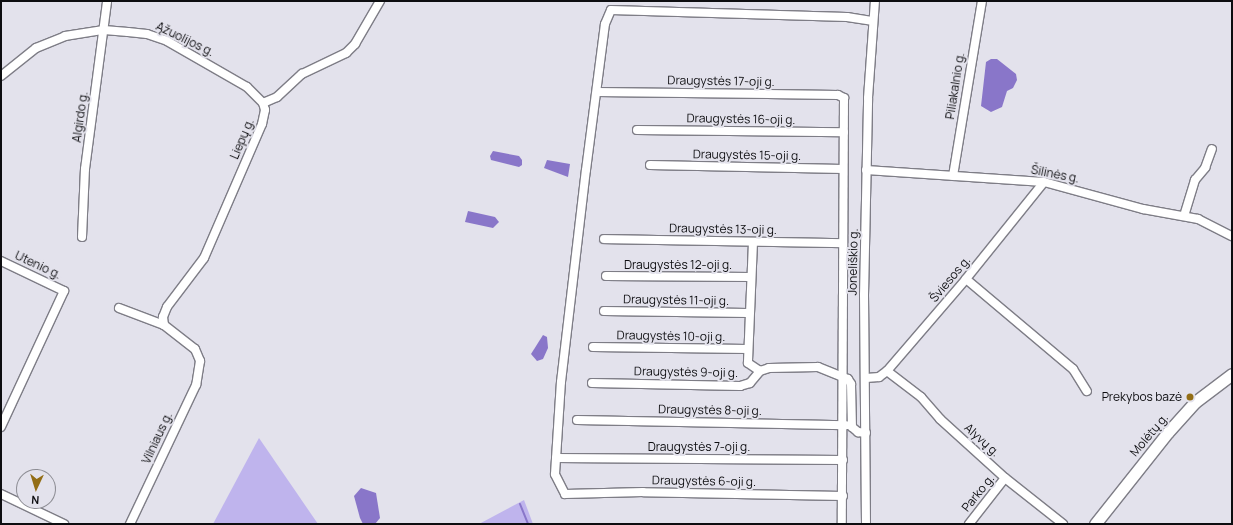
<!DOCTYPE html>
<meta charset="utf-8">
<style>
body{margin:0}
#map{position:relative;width:1233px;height:525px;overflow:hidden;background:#e3e2ec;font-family:Manrope,sans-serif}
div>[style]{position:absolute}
.green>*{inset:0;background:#bfb4ed}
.water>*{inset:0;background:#8976c9}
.stream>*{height:2px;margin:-1px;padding:0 1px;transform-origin:1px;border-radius:1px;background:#8976c9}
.roads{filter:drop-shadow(1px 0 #7e7d86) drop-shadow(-1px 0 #7e7d86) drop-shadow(0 1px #7e7d86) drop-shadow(0 -1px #7e7d86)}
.minor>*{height:8px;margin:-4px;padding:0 4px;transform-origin:4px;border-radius:4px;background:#fff}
.tertiary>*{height:11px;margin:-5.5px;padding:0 5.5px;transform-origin:5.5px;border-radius:5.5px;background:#fff}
.dots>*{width:11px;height:11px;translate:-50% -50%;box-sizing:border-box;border:2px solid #e3e2ec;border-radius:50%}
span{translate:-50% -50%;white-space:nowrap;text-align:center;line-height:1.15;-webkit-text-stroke:4px #e3e2ec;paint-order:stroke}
.street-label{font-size:12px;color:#0d0d10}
.poi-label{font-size:12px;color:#0d0d10}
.right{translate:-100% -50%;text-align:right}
.frame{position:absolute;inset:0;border:2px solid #0d0d10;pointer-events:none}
.north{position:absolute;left:16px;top:469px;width:40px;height:40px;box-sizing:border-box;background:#e3e2ec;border:1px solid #8d8d94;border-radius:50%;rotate:184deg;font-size:11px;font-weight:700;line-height:16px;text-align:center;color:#0d0d10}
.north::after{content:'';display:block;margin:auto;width:14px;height:18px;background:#936e16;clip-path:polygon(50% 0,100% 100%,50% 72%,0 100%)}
</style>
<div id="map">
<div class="green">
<div style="clip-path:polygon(259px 438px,318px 524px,213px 524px)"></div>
<div style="clip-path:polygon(524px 500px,533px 524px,479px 524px)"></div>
</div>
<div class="water">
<div style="clip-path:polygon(991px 59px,997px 59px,1016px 74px,1017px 80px,1013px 88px,1007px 91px,1002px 107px,991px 112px,981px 106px,986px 62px)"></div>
<div style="clip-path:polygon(493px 151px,519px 156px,522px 160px,522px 165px,519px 167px,491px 160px,490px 156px)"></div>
<div style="clip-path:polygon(547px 160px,570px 164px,568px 177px,544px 168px)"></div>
<div style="clip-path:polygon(468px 211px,495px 217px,499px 222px,493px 228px,465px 222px)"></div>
<div style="clip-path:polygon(543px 335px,547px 337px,548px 348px,543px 359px,537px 361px,531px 354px)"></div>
<div style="clip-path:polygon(361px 488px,376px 493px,380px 518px,375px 524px,363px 524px,360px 518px,354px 496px)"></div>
</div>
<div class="stream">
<div style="left:520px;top:504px;width:22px;rotate:68deg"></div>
</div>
<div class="roads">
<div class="minor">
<div style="left:1px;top:76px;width:45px;rotate:-38.7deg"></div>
<div style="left:36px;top:48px;width:31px;rotate:-22deg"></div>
<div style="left:65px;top:36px;width:39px;rotate:-9deg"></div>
<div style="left:104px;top:30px;width:24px;rotate:5deg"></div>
<div style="left:128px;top:32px;width:19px;rotate:6deg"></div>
<div style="left:147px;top:34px;width:21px;rotate:19deg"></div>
<div style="left:167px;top:41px;width:92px;rotate:29.9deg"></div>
<div style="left:247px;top:87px;width:23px;rotate:45deg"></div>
<div style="left:263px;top:103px;width:7px;rotate:74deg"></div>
<div style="left:265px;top:110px;width:14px;rotate:102deg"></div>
<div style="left:262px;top:124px;width:146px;rotate:113.4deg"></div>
<div style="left:204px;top:258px;width:61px;rotate:127.1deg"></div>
<div style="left:167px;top:307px;width:11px;rotate:112deg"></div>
<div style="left:163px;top:317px;width:8px;rotate:83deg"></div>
<div style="left:597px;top:92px;width:241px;rotate:0.7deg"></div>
<div style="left:838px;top:95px;width:7px;rotate:27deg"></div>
<div style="left:844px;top:98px;width:426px;rotate:90.3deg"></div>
<div style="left:263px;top:103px;width:15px;rotate:-23deg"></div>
<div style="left:277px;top:97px;width:34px;rotate:-43deg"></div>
<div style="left:302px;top:74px;width:49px;rotate:-25.5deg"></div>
<div style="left:346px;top:53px;width:13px;rotate:-45deg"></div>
<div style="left:355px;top:44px;width:50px;rotate:-59.8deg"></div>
<div style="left:637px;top:130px;width:207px;rotate:0.6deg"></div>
<div style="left:650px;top:165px;width:193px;rotate:1.2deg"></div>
<div style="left:866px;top:170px;width:178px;rotate:3.9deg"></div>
<div style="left:1044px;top:182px;width:103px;rotate:15.3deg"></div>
<div style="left:1143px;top:209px;width:56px;rotate:10.3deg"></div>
<div style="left:1198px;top:219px;width:38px;rotate:27deg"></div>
<div style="left:953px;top:176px;width:177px;rotate:-80.6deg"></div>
<div style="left:1184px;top:216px;width:38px;rotate:-73deg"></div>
<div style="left:1195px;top:180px;width:16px;rotate:-50deg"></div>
<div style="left:1205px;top:168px;width:20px;rotate:-70deg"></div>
<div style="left:82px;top:237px;width:68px;rotate:-87.5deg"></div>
<div style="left:85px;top:169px;width:169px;rotate:-82.5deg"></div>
<div style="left:604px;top:239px;width:238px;rotate:1deg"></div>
<div style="left:753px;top:242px;width:121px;rotate:92.4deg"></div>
<div style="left:748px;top:363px;width:14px;rotate:34deg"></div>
<div style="left:1px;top:261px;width:70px;rotate:25.5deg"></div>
<div style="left:64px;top:291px;width:150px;rotate:114.9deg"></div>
<div style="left:606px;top:276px;width:145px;rotate:0.4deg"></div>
<div style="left:966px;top:279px;width:140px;rotate:40.1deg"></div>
<div style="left:1073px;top:369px;width:26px;rotate:58deg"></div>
<div style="left:119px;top:308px;width:48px;rotate:20.7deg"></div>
<div style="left:164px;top:325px;width:39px;rotate:38deg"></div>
<div style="left:195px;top:349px;width:13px;rotate:67deg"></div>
<div style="left:200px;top:361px;width:24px;rotate:99deg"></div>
<div style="left:196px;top:385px;width:154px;rotate:115.4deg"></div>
<div style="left:604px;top:311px;width:144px;rotate:0.8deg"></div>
<div style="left:593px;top:347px;width:155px;rotate:0.7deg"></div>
<div style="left:887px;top:371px;width:43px;rotate:37.4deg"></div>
<div style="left:921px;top:397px;width:29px;rotate:49deg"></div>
<div style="left:940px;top:419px;width:88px;rotate:42.2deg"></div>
<div style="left:1005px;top:478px;width:74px;rotate:38.4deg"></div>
<div style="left:866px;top:378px;width:13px;rotate:-4deg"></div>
<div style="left:879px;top:377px;width:10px;rotate:-37deg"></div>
<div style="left:887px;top:371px;width:121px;rotate:-49.3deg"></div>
<div style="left:966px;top:279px;width:124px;rotate:-51.2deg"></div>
<div style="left:592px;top:383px;width:148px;rotate:1.2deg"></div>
<div style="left:740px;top:386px;width:10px;rotate:-17deg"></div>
<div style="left:750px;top:383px;width:16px;rotate:-50deg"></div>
<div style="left:760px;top:371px;width:9px;rotate:-18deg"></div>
<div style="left:769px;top:368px;width:49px;rotate:-1.2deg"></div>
<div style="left:818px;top:367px;width:32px;rotate:22deg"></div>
<div style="left:848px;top:379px;width:6px;rotate:59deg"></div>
<div style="left:851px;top:384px;width:43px;rotate:88.7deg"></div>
<div style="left:852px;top:427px;width:8px;rotate:40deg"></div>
<div style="left:858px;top:432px;width:8px;rotate:7deg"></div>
<div style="left:577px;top:420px;width:269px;rotate:1.1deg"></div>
<div style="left:556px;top:458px;width:287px;rotate:0.4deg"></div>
<div style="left:1px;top:494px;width:70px;rotate:25.5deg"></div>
<div style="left:843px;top:496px;width:200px;rotate:-178.9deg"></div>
<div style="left:643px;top:492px;width:78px;rotate:178.5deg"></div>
<div style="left:565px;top:494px;width:22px;rotate:-117deg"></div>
<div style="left:555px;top:474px;width:92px;rotate:-86.3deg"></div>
<div style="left:561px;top:382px;width:213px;rotate:-83.3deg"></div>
<div style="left:586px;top:170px;width:147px;rotate:-82.6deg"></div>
<div style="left:605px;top:24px;width:15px;rotate:-67deg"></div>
<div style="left:611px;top:10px;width:236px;rotate:1.7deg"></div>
<div style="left:847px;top:17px;width:25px;rotate:9deg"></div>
<div style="left:866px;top:524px;width:229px;rotate:-90.5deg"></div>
<div style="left:864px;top:295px;width:197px;rotate:-88.8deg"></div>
<div style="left:868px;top:98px;width:97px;rotate:-85.9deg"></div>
<div style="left:969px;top:524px;width:58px;rotate:-52deg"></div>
</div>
<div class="tertiary">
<div style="left:1095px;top:524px;width:117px;rotate:-51.6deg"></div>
<div style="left:1168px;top:432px;width:40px;rotate:-48deg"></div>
<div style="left:1195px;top:402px;width:46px;rotate:-37.1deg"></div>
</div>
</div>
<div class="dots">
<div style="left:1190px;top:397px;background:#936e16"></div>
</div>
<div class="street-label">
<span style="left:185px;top:39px;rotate:26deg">Ąžuolijos g.</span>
<span style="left:721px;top:81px;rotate:1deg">Draugystės 17-oji g.</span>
<span style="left:955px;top:86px;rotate:-81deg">Piliakalnio g.</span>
<span style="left:80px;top:117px;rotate:-82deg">Algirdo g.</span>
<span style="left:741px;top:119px;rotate:1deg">Draugystės 16-oji g.</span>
<span style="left:242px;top:139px;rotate:-67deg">Liepų g.</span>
<span style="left:747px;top:155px;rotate:1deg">Draugystės 15-oji g.</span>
<span style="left:1055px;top:174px;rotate:11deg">Šilinės g.</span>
<span style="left:723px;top:229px;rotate:1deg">Draugystės 13-oji g.</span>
<span style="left:853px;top:262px;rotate:-89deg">Joneliškio g.</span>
<span style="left:38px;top:265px;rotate:25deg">Utenio g.</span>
<span style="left:678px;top:265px">Draugystės 12-oji g.</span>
<span style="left:950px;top:279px;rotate:-50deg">Šviesos g.</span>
<span style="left:676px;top:300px;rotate:1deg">Draugystės 11-oji g.</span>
<span style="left:671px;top:336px;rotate:1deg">Draugystės 10-oji g.</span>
<span style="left:686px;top:372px;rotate:1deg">Draugystės 9-oji g.</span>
<span style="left:710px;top:410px;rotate:1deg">Draugystės 8-oji g.</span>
<span style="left:1149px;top:435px;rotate:-50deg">Molėtų g.</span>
<span style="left:157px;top:438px;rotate:-65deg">Vilniaus g.</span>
<span style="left:982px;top:440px;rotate:42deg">Alyvų g.</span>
<span style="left:699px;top:447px">Draugystės 7-oji g.</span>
<span style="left:704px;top:481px;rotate:1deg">Draugystės 6-oji g.</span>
<span style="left:978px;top:493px;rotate:-51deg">Parko g.</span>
</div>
<div class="poi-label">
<span class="right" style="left:1182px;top:397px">Prekybos bazė</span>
</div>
<div class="frame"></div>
<div class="north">N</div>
</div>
